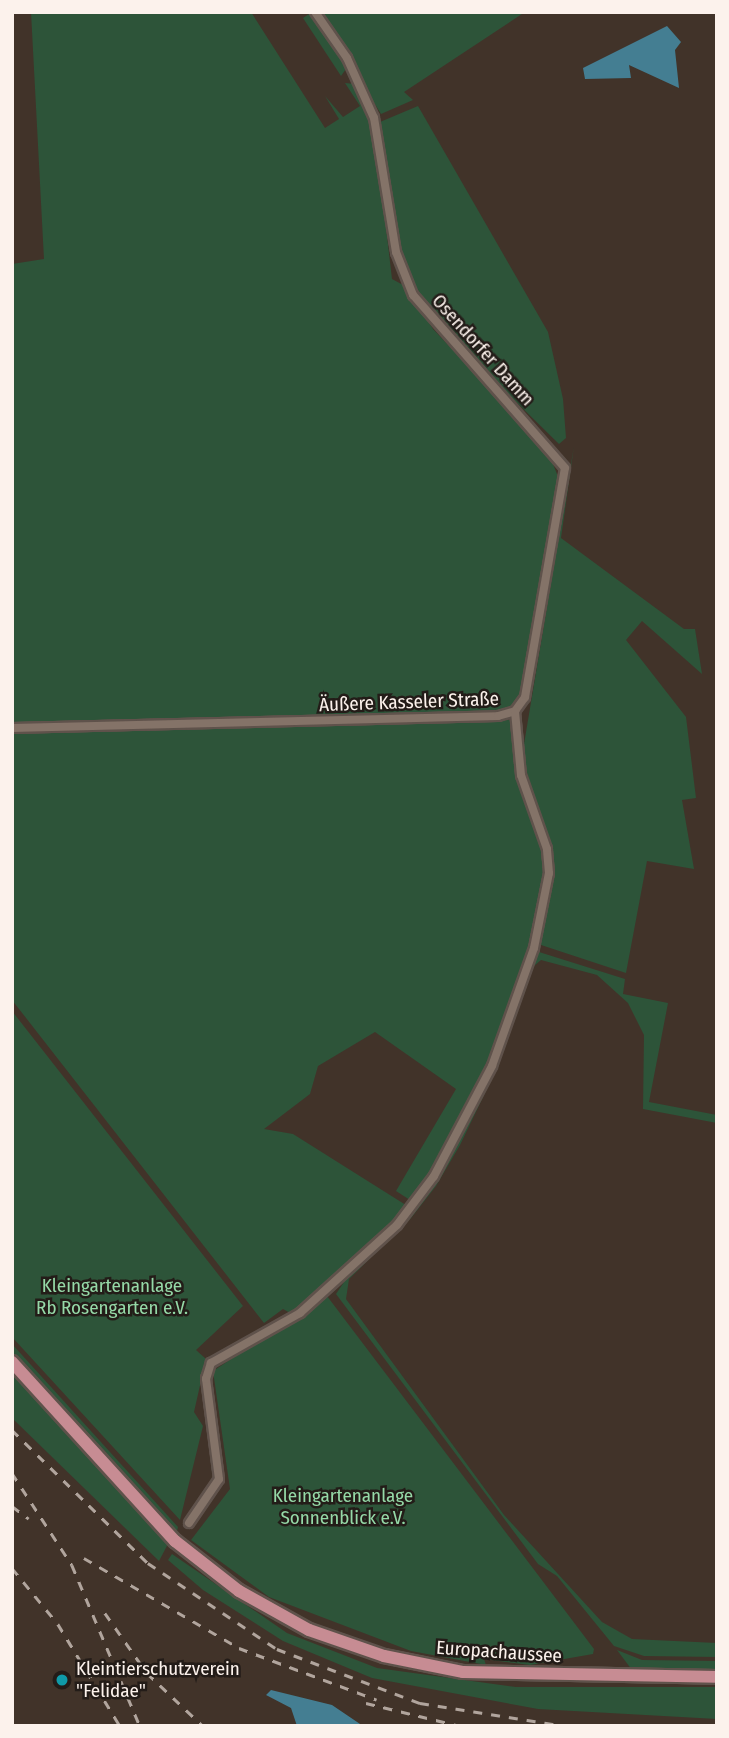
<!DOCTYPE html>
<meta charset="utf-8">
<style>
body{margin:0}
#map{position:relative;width:729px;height:1738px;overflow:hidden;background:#413329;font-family:"Fira Sans Condensed",sans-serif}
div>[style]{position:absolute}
.green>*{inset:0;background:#2d5439}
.water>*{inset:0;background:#447e92}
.roads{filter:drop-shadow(2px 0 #5f524b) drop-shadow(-2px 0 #5f524b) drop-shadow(0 2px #5f524b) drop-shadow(0 -2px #5f524b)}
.minor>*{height:8px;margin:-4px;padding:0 4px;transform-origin:4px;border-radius:4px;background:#847368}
.primary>*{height:12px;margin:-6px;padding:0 6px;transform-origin:6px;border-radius:6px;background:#c78c93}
.rail>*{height:2.5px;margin-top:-1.25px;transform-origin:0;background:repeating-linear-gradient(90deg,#b1a59d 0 9px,transparent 0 18px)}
.dots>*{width:19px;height:19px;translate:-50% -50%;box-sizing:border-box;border:4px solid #231c18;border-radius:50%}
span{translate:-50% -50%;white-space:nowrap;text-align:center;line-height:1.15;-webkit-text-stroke:5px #231c18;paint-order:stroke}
.street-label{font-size:19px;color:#fcf2ec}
.park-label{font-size:19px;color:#95d9a7}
.poi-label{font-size:19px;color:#fcf2ec}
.left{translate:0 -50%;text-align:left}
.frame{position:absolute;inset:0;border:14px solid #fcf2ec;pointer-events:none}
</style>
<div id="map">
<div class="green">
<div style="clip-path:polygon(31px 12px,251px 12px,325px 128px,339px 119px,325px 96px,343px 117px,360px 106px,345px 83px,356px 84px,375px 133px,392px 279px,405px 286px,433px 329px,547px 449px,559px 479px,523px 687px,513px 707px,486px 713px,12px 724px,12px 264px,44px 259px)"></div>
<div style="clip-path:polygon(318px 12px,525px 12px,404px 92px,413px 100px,381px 114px)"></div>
<div style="clip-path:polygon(309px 14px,348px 66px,341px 76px,303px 18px)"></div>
<div style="clip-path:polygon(418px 106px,548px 332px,563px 399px,566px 438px,559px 444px,457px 344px,424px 305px,403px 264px,380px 122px)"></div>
<div style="clip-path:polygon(574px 446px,561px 538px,684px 629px,695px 629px,702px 674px,642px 621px,626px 640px,686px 717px,696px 798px,682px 800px,694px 869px,647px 861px,626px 973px,538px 944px,552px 858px,522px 756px)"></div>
<div style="clip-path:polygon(511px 720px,517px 769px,542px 836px,546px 871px,527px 961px,489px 1063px,436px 1166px,410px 1200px,396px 1191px,456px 1089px,375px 1032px,318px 1066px,310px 1094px,264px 1129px,293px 1134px,409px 1207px,318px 1294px,292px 1314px,283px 1309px,264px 1323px,12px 1000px,12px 732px)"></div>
<div style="clip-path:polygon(539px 952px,625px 979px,623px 994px,668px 1003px,649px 1102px,717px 1115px,717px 1123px,643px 1109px,644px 1035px,628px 1003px,597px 975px,541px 960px,534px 966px,497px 1068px,460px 1145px,436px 1186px,411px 1218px,349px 1279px,346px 1299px,504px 1515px,602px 1622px,632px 1639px,717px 1643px,717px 1657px,644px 1656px,614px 1646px,557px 1576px,538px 1564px,336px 1294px,346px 1279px,432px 1188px,480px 1102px)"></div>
<div style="clip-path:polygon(12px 1011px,243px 1306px,196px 1350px,206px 1359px,194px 1412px,203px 1426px,180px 1520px,12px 1337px)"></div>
<div style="clip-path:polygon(327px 1296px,594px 1649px,593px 1654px,530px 1665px,484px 1659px,486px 1665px,411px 1651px,269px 1597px,191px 1540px,230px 1489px,213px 1371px)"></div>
<div style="clip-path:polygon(12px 1344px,178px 1527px,176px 1535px,12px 1355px)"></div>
<div style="clip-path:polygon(12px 1369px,169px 1542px,159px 1561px,12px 1418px)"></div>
<div style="clip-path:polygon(172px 1554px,287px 1633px,377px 1668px,516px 1687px,717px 1687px,717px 1719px,538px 1709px,372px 1678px,283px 1641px,203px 1590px,168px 1560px)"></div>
<div style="clip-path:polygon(617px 1650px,642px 1660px,717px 1661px,717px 1670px,632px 1670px)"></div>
</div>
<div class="water">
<div style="clip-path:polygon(667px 26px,681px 42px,675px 50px,679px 88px,629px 65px,631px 78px,585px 79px,583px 68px)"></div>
<div style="clip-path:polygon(271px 1690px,332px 1705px,363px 1726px,297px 1726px,291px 1708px,266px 1695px)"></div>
</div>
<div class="roads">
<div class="minor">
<div style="left:12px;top:728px;width:486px;rotate:-1.4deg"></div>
<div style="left:498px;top:716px;width:18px;rotate:-16deg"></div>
<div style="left:515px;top:711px;width:17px;rotate:-54deg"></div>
<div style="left:525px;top:697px;width:232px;rotate:-80.1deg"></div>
<div style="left:565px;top:468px;width:230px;rotate:-131.3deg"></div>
<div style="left:413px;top:295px;width:46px;rotate:-111.6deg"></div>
<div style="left:396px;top:252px;width:136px;rotate:-99.3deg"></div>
<div style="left:374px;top:118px;width:66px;rotate:-114.2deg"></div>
<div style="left:347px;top:58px;width:56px;rotate:-124.8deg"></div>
<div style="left:189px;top:1523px;width:53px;rotate:-55.7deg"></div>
<div style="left:219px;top:1479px;width:101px;rotate:-97.4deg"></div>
<div style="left:206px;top:1379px;width:17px;rotate:-73deg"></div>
<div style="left:211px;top:1363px;width:102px;rotate:-29.3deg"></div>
<div style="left:300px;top:1313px;width:131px;rotate:-42.2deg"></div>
<div style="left:397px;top:1225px;width:61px;rotate:-52.9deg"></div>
<div style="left:434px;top:1176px;width:124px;rotate:-62.2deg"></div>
<div style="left:492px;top:1066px;width:125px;rotate:-70.4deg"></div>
<div style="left:534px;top:948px;width:76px;rotate:-78.7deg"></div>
<div style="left:549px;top:873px;width:24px;rotate:-95deg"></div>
<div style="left:547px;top:849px;width:78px;rotate:-109.4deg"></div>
<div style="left:521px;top:775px;width:64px;rotate:-95.4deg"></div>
</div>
<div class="primary">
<div style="left:12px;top:1362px;width:242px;rotate:47.7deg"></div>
<div style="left:175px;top:1541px;width:81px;rotate:38deg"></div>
<div style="left:239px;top:1591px;width:80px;rotate:29.1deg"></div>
<div style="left:309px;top:1630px;width:79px;rotate:19.1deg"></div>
<div style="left:384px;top:1656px;width:81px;rotate:11.4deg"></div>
<div style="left:463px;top:1672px;width:254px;rotate:1.1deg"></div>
</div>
</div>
<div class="rail">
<div style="left:12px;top:1430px;width:190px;rotate:44.4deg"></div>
<div style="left:148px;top:1563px;width:155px;rotate:33.7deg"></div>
<div style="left:277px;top:1649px;width:153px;rotate:20.7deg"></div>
<div style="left:420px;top:1703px;width:147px;rotate:9deg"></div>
<div style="left:12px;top:1473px;width:110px;rotate:56.9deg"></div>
<div style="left:72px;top:1565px;width:175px;rotate:67.1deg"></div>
<div style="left:12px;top:1506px;width:21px;rotate:37deg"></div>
<div style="left:84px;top:1558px;width:179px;rotate:30.1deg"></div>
<div style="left:239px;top:1648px;width:147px;rotate:20.6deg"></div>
<div style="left:12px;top:1568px;width:72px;rotate:50.6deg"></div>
<div style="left:58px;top:1624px;width:119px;rotate:58.7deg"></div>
<div style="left:105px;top:1613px;width:73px;rotate:55deg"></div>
<div style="left:147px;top:1673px;width:77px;rotate:43.4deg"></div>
<div style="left:366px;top:1703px;width:97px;rotate:13.7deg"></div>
</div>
<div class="dots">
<div style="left:62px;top:1680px;background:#0f9aa8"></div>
</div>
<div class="street-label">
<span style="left:483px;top:350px;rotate:48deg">Osendorfer Damm</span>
<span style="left:409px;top:702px;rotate:-2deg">Äußere Kasseler Straße</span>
<span style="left:499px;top:1652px;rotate:4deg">Europachaussee</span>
</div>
<div class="park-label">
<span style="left:112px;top:1297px">Kleingartenanlage<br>Rb Rosengarten e.V.</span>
<span style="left:343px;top:1507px">Kleingartenanlage<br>Sonnenblick e.V.</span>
</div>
<div class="poi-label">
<span class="left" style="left:76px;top:1680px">Kleintierschutzverein<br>"Felidae"</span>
</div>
<div class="frame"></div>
</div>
